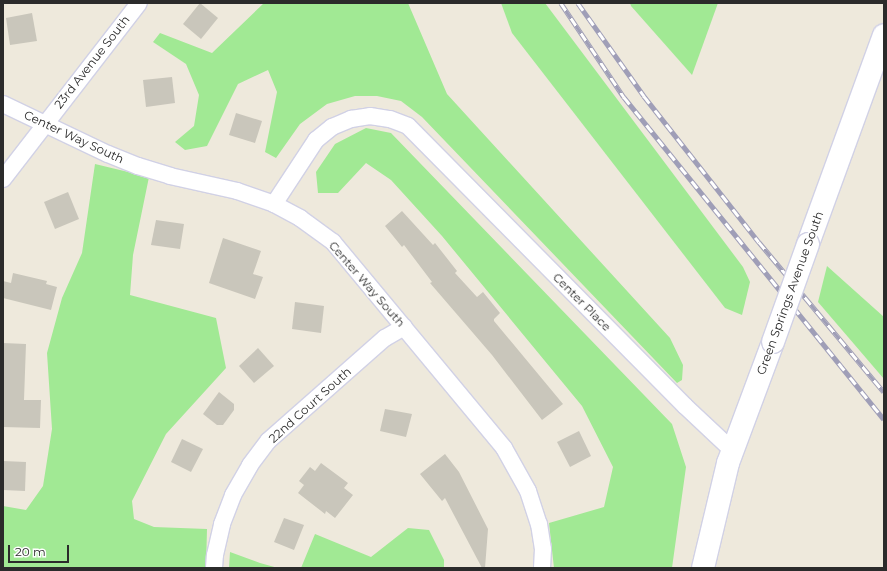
<!DOCTYPE html>
<style>
body{margin:0}
#map{position:relative;width:887px;height:571px;overflow:hidden;background:#eee9dc;font-family:Montserrat,sans-serif}
div>[style]{position:absolute}
.green>*{inset:0;background:#a1e994}
.building>*{inset:0;background:#c9c6bb}
.roads{filter:drop-shadow(1px 0 #d1d1e5) drop-shadow(-1px 0 #d1d1e5) drop-shadow(0 1px #d1d1e5) drop-shadow(0 -1px #d1d1e5)}
.street>*{height:16px;margin:-8px;padding:0 8px;transform-origin:8px;border-radius:8px;background:#fff}
.secondary>*{height:22px;margin:-11px;padding:0 11px;transform-origin:11px;border-radius:11px;background:#fff}
.rail>*{height:4.5px;margin-top:-2.25px;transform-origin:0;background:repeating-linear-gradient(90deg,#fff 0 9px,#9f9eb7 0 18px);box-sizing:border-box;border-block:1px solid #9f9eb7}
.bridges{filter:drop-shadow(1px 0 #d1d1e5) drop-shadow(-1px 0 #d1d1e5) drop-shadow(0 1px #d1d1e5) drop-shadow(0 -1px #d1d1e5)}
.secondary-bridge>*{height:22px;margin:-11px;padding:0 11px;transform-origin:11px;border-radius:11px;background:#fff}
span{translate:-50% -50%;white-space:nowrap;text-align:center;line-height:1.15;-webkit-text-stroke:3.5px #fff;paint-order:stroke}
.street-label{font-size:12px;color:#2b2b2b}
.frame{position:absolute;inset:0;border:4px solid #2b2b2b;pointer-events:none}
.scale{position:absolute;left:8px;top:545px;width:61px;height:18px;box-sizing:border-box;border:2px solid #2b2b2b;border-top:0;padding-left:5px;font-size:12px;line-height:14px;white-space:nowrap;color:#2b2b2b;-webkit-text-stroke:3px #fff;paint-order:stroke}
</style>
<div id="map">
<div class="green">
<div style="clip-path:polygon(264px 3px,408px 3px,447px 94px,670px 338px,683px 365px,682px 380px,677px 383px,422px 117px,401px 101px,377px 96px,355px 96px,327px 104px,300px 124px,276px 158px,265px 152px,277px 92px,268px 70px,238px 84px,207px 146px,185px 150px,175px 142px,194px 126px,199px 95px,186px 64px,153px 42px,160px 33px,212px 53px)"></div>
<div style="clip-path:polygon(501px 3px,545px 3px,743px 267px,750px 282px,742px 315px,725px 308px,512px 33px)"></div>
<div style="clip-path:polygon(630px 3px,718px 3px,692px 75px,631px 6px)"></div>
<div style="clip-path:polygon(366px 128px,391px 133px,672px 424px,686px 467px,672px 568px,554px 568px,549px 523px,604px 507px,613px 467px,582px 406px,442px 236px,391px 180px,366px 163px,338px 193px,318px 193px,316px 172px,335px 144px)"></div>
<div style="clip-path:polygon(95px 164px,149px 177px,133px 255px,130px 295px,216px 318px,226px 368px,166px 434px,132px 501px,134px 519px,154px 527px,207px 529px,206px 568px,3px 568px,3px 506px,26px 510px,43px 486px,52px 429px,47px 353px,62px 298px,82px 253px)"></div>
<div style="clip-path:polygon(827px 266px,884px 317px,884px 379px,818px 302px)"></div>
<div style="clip-path:polygon(408px 528px,429px 530px,444px 560px,444px 568px,301px 568px,315px 534px,371px 557px)"></div>
<div style="clip-path:polygon(230px 552px,260px 563px,278px 568px,229px 568px)"></div>
</div>
<div class="building">
<div style="clip-path:polygon(200px 3px,218px 18px,201px 39px,183px 24px)"></div>
<div style="clip-path:polygon(32px 13px,37px 41px,10px 45px,6px 18px)"></div>
<div style="clip-path:polygon(172px 77px,175px 103px,146px 107px,143px 80px)"></div>
<div style="clip-path:polygon(236px 113px,262px 121px,255px 143px,229px 135px)"></div>
<div style="clip-path:polygon(68px 192px,79px 219px,55px 229px,44px 202px)"></div>
<div style="clip-path:polygon(402px 211px,433px 245px,435px 243px,457px 271px,455px 273px,477px 297px,483px 292px,500px 313px,494px 319px,494px 321px,563px 404px,542px 420px,492px 355px,430px 283px,432px 282px,404px 245px,402px 247px,385px 226px)"></div>
<div style="clip-path:polygon(156px 220px,184px 224px,180px 249px,151px 245px)"></div>
<div style="clip-path:polygon(223px 238px,261px 251px,253px 274px,263px 277px,255px 299px,209px 283px)"></div>
<div style="clip-path:polygon(13px 273px,47px 281px,46px 284px,57px 287px,51px 310px,3px 298px,3px 281px,11px 283px)"></div>
<div style="clip-path:polygon(295px 302px,324px 306px,321px 333px,292px 329px)"></div>
<div style="clip-path:polygon(3px 343px,26px 344px,24px 400px,41px 400px,40px 428px,3px 427px)"></div>
<div style="clip-path:polygon(258px 348px,274px 366px,254px 383px,239px 366px)"></div>
<div style="clip-path:polygon(219px 392px,234px 404px,234px 410px,223px 425px,217px 425px,203px 414px)"></div>
<div style="clip-path:polygon(385px 409px,412px 414px,406px 437px,380px 431px)"></div>
<div style="clip-path:polygon(579px 431px,591px 456px,570px 467px,557px 442px)"></div>
<div style="clip-path:polygon(182px 439px,203px 449px,191px 472px,171px 462px)"></div>
<div style="clip-path:polygon(445px 454px,459px 472px,488px 529px,485px 568px,482px 568px,445px 498px,442px 501px,420px 474px)"></div>
<div style="clip-path:polygon(3px 461px,26px 462px,25px 491px,3px 490px)"></div>
<div style="clip-path:polygon(321px 463px,348px 483px,344px 488px,353px 495px,335px 518px,326px 511px,325px 514px,298px 493px,304px 485px,299px 481px,310px 467px,315px 471px)"></div>
<div style="clip-path:polygon(284px 518px,304px 525px,294px 550px,274px 542px)"></div>
</div>
<div class="roads">
<div class="street">
<div style="left:3px;top:104px;width:116px;rotate:25.5deg"></div>
<div style="left:108px;top:154px;width:32px;rotate:22deg"></div>
<div style="left:138px;top:166px;width:34px;rotate:17deg"></div>
<div style="left:170px;top:176px;width:69px;rotate:12.6deg"></div>
<div style="left:237px;top:191px;width:39px;rotate:19deg"></div>
<div style="left:274px;top:204px;width:30px;rotate:28deg"></div>
<div style="left:300px;top:218px;width:41px;rotate:36deg"></div>
<div style="left:333px;top:242px;width:268px;rotate:50.3deg"></div>
<div style="left:504px;top:448px;width:49px;rotate:60.8deg"></div>
<div style="left:528px;top:491px;width:35px;rotate:72deg"></div>
<div style="left:539px;top:524px;width:25px;rotate:81deg"></div>
<div style="left:543px;top:549px;width:19px;rotate:93deg"></div>
<div style="left:3px;top:179px;width:222px;rotate:-52.3deg"></div>
<div style="left:274px;top:204px;width:77px;rotate:-56.7deg"></div>
<div style="left:316px;top:140px;width:21px;rotate:-39deg"></div>
<div style="left:332px;top:127px;width:21px;rotate:-23deg"></div>
<div style="left:351px;top:119px;width:19px;rotate:-9deg"></div>
<div style="left:370px;top:116px;width:20px;rotate:9deg"></div>
<div style="left:390px;top:119px;width:19px;rotate:21deg"></div>
<div style="left:408px;top:126px;width:394px;rotate:45.3deg"></div>
<div style="left:685px;top:406px;width:66px;rotate:43.2deg"></div>
<div style="left:214px;top:568px;width:13px;rotate:-86deg"></div>
<div style="left:215px;top:555px;width:32px;rotate:-77deg"></div>
<div style="left:222px;top:524px;width:31px;rotate:-69deg"></div>
<div style="left:233px;top:495px;width:34px;rotate:-60deg"></div>
<div style="left:250px;top:465px;width:30px;rotate:-53deg"></div>
<div style="left:268px;top:441px;width:156px;rotate:-41.4deg"></div>
<div style="left:385px;top:338px;width:22px;rotate:-30deg"></div>
</div>
<div class="secondary">
<div style="left:808px;top:244px;width:222px;rotate:-70deg"></div>
<div style="left:703px;top:568px;width:108px;rotate:-76.6deg"></div>
<div style="left:728px;top:463px;width:129px;rotate:-69.6deg"></div>
</div>
</div>
<div class="rail">
<div style="left:561px;top:3px;width:113px;rotate:56.2deg"></div>
<div style="left:624px;top:97px;width:414px;rotate:51.1deg"></div>
<div style="left:578px;top:3px;width:114px;rotate:54.6deg"></div>
<div style="left:644px;top:96px;width:186px;rotate:51.8deg"></div>
<div style="left:759px;top:242px;width:195px;rotate:50.2deg"></div>
</div>
<div class="bridges">
<div class="secondary-bridge">
<div style="left:773px;top:342px;width:104px;rotate:-70.3deg"></div>
</div>
</div>
<div class="street-label">
<span style="left:92px;top:62px;rotate:-52deg">23rd Avenue South</span>
<span style="left:74px;top:137px;rotate:25deg">Center Way South</span>
<span style="left:367px;top:284px;rotate:49deg">Center Way South</span>
<span style="left:790px;top:293px;rotate:-70deg">Green Springs Avenue South</span>
<span style="left:582px;top:302px;rotate:45deg">Center Place</span>
<span style="left:310px;top:405px;rotate:-42deg">22nd Court South</span>
</div>
<div class="frame"></div>
<div class="scale">20 m</div>
</div>
